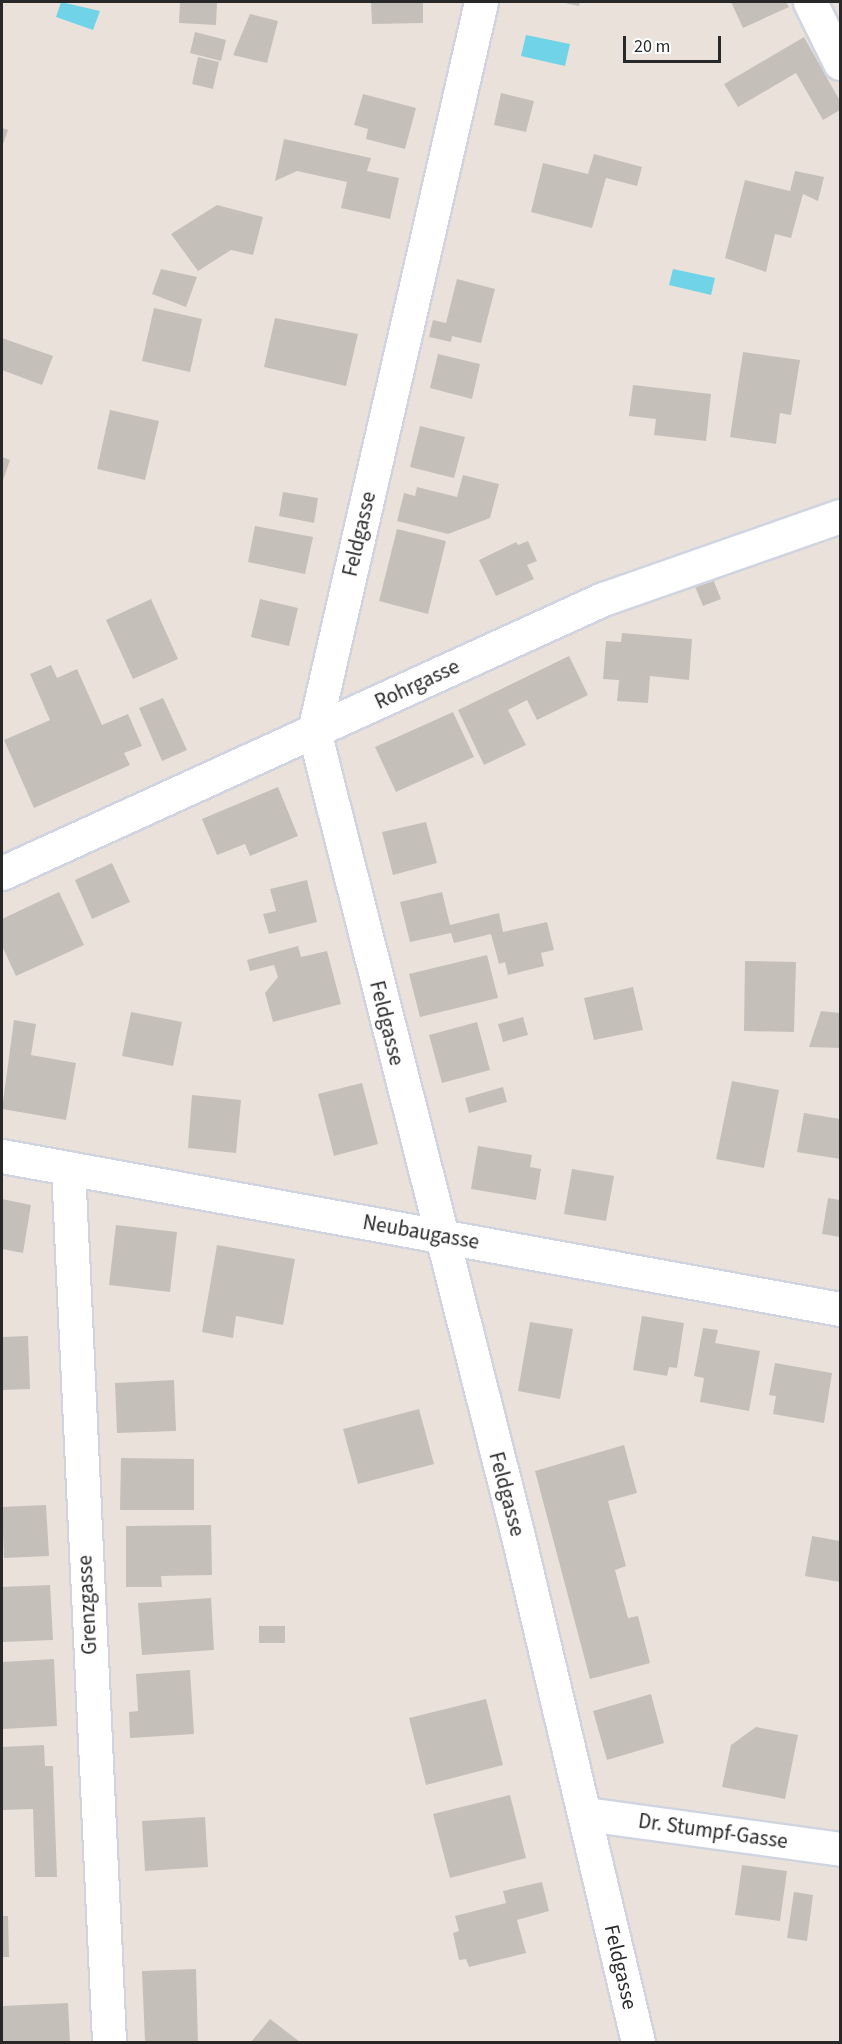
<!DOCTYPE html>
<style>
body{margin:0}
#map{position:relative;width:842px;height:2044px;overflow:hidden;background:#eae2da;font-family:"Source Sans 3",sans-serif}
div>[style]{position:absolute}
.water>*{inset:0;background:#71d3e8}
.building>*{inset:0;background:#c5bfba}
.roads{filter:drop-shadow(2px 0 #cfd4e0) drop-shadow(-2px 0 #cfd4e0) drop-shadow(0 2px #cfd4e0) drop-shadow(0 -2px #cfd4e0)}
.minor>*{height:33px;margin:-16.5px;padding:0 16.5px;transform-origin:16.5px;border-radius:16.5px;background:#fff}
span{translate:-50% -50%;white-space:nowrap;text-align:center;line-height:1.15;-webkit-text-stroke:4.5px #fff;paint-order:stroke}
.street-label{font-size:21px;color:#282828}
.frame{position:absolute;inset:0;border:3px solid #282828;pointer-events:none}
.scale{position:absolute;left:623px;top:36px;width:98px;height:27px;box-sizing:border-box;border:3px solid #282828;border-top:0;padding-left:8px;font-size:18px;line-height:21px;white-space:nowrap;color:#282828;-webkit-text-stroke:4px #fff;paint-order:stroke}
</style>
<div id="map">
<div class="water">
<div style="clip-path:polygon(61px 2px,100px 11px,93px 30px,56px 17px)"></div>
<div style="clip-path:polygon(526px 35px,570px 44px,565px 66px,521px 56px)"></div>
<div style="clip-path:polygon(673px 269px,715px 278px,711px 295px,669px 285px)"></div>
</div>
<div class="building">
<div style="clip-path:polygon(180px 2px,217px 2px,216px 25px,179px 23px)"></div>
<div style="clip-path:polygon(371px 2px,423px 2px,423px 23px,372px 24px)"></div>
<div style="clip-path:polygon(560px 2px,580px 2px,579px 6px)"></div>
<div style="clip-path:polygon(731px 2px,786px 2px,789px 7px,743px 28px)"></div>
<div style="clip-path:polygon(250px 14px,278px 21px,267px 63px,233px 55px)"></div>
<div style="clip-path:polygon(195px 32px,226px 40px,221px 61px,190px 53px)"></div>
<div style="clip-path:polygon(804px 37px,840px 101px,840px 110px,823px 120px,796px 73px,738px 107px,724px 84px)"></div>
<div style="clip-path:polygon(198px 57px,219px 62px,213px 89px,192px 84px)"></div>
<div style="clip-path:polygon(501px 93px,534px 101px,526px 132px,494px 125px)"></div>
<div style="clip-path:polygon(363px 94px,416px 108px,405px 149px,366px 139px,368px 129px,354px 125px)"></div>
<div style="clip-path:polygon(2px 128px,8px 130px,2px 147px)"></div>
<div style="clip-path:polygon(284px 139px,371px 158px,367px 171px,399px 178px,390px 219px,341px 208px,347px 182px,297px 171px,275px 181px)"></div>
<div style="clip-path:polygon(594px 154px,642px 167px,637px 186px,606px 178px,592px 228px,531px 212px,543px 163px,588px 174px)"></div>
<div style="clip-path:polygon(795px 171px,824px 177px,818px 201px,803px 194px,791px 238px,775px 234px,766px 272px,725px 258px,745px 180px,790px 191px)"></div>
<div style="clip-path:polygon(217px 205px,263px 217px,253px 255px,231px 250px,198px 271px,171px 234px)"></div>
<div style="clip-path:polygon(161px 269px,197px 277px,186px 307px,152px 294px)"></div>
<div style="clip-path:polygon(457px 279px,495px 289px,481px 343px,452px 336px,451px 342px,429px 337px,433px 320px,446px 323px)"></div>
<div style="clip-path:polygon(154px 308px,202px 319px,190px 372px,142px 361px)"></div>
<div style="clip-path:polygon(275px 318px,358px 334px,346px 386px,264px 367px)"></div>
<div style="clip-path:polygon(2px 338px,53px 356px,42px 385px,2px 370px)"></div>
<div style="clip-path:polygon(743px 352px,800px 360px,791px 415px,780px 413px,776px 444px,730px 437px)"></div>
<div style="clip-path:polygon(438px 354px,480px 364px,472px 399px,430px 388px)"></div>
<div style="clip-path:polygon(633px 385px,711px 394px,706px 441px,654px 435px,656px 419px,629px 416px)"></div>
<div style="clip-path:polygon(110px 410px,159px 421px,145px 480px,97px 469px)"></div>
<div style="clip-path:polygon(420px 426px,465px 437px,454px 478px,410px 467px)"></div>
<div style="clip-path:polygon(2px 457px,10px 460px,2px 483px)"></div>
<div style="clip-path:polygon(463px 475px,499px 484px,490px 518px,448px 534px,397px 521px,404px 493px,415px 496px,417px 487px,457px 497px)"></div>
<div style="clip-path:polygon(283px 492px,318px 498px,314px 523px,279px 516px)"></div>
<div style="clip-path:polygon(255px 526px,313px 537px,305px 574px,248px 562px)"></div>
<div style="clip-path:polygon(397px 529px,446px 541px,428px 614px,379px 601px)"></div>
<div style="clip-path:polygon(528px 541px,537px 561px,527px 565px,534px 579px,496px 596px,479px 560px,516px 542px,518px 545px)"></div>
<div style="clip-path:polygon(712px 577px,721px 599px,703px 606px,694px 584px)"></div>
<div style="clip-path:polygon(151px 599px,178px 659px,133px 679px,106px 620px)"></div>
<div style="clip-path:polygon(260px 599px,298px 608px,289px 646px,251px 637px)"></div>
<div style="clip-path:polygon(622px 633px,692px 639px,689px 680px,650px 676px,648px 703px,617px 701px,619px 680px,603px 679px,606px 641px,621px 642px)"></div>
<div style="clip-path:polygon(569px 656px,588px 695px,537px 720px,527px 700px,508px 710px,526px 745px,484px 765px,458px 710px)"></div>
<div style="clip-path:polygon(51px 665px,57px 678px,77px 669px,102px 725px,128px 714px,142px 746px,124px 753px,130px 765px,34px 808px,4px 740px,50px 720px,30px 674px)"></div>
<div style="clip-path:polygon(163px 698px,187px 750px,162px 761px,139px 708px)"></div>
<div style="clip-path:polygon(453px 712px,474px 757px,396px 792px,375px 747px)"></div>
<div style="clip-path:polygon(278px 787px,298px 836px,250px 856px,245px 844px,217px 855px,202px 819px)"></div>
<div style="clip-path:polygon(426px 822px,437px 863px,393px 875px,382px 832px)"></div>
<div style="clip-path:polygon(112px 863px,130px 902px,92px 919px,75px 880px)"></div>
<div style="clip-path:polygon(307px 880px,317px 922px,269px 934px,263px 914px,276px 911px,270px 889px)"></div>
<div style="clip-path:polygon(59px 892px,84px 945px,16px 976px,2px 946px,2px 919px)"></div>
<div style="clip-path:polygon(442px 892px,450px 925px,499px 913px,503px 932px,547px 922px,554px 950px,541px 953px,544px 966px,508px 975px,505px 962px,499px 964px,491px 934px,454px 943px,451px 933px,410px 942px,400px 902px)"></div>
<div style="clip-path:polygon(298px 946px,301px 957px,327px 951px,341px 1004px,273px 1022px,265px 993px,278px 977px,274px 965px,250px 971px,247px 960px)"></div>
<div style="clip-path:polygon(487px 955px,498px 998px,420px 1017px,409px 974px)"></div>
<div style="clip-path:polygon(745px 961px,796px 962px,794px 1032px,744px 1031px)"></div>
<div style="clip-path:polygon(633px 987px,643px 1030px,594px 1040px,584px 998px)"></div>
<div style="clip-path:polygon(821px 1011px,840px 1013px,840px 1048px,809px 1047px)"></div>
<div style="clip-path:polygon(131px 1012px,182px 1022px,173px 1066px,122px 1056px)"></div>
<div style="clip-path:polygon(523px 1017px,528px 1035px,503px 1042px,498px 1024px)"></div>
<div style="clip-path:polygon(14px 1020px,36px 1024px,31px 1055px,76px 1063px,66px 1120px,2px 1109px)"></div>
<div style="clip-path:polygon(477px 1022px,490px 1070px,442px 1083px,429px 1035px)"></div>
<div style="clip-path:polygon(732px 1081px,779px 1090px,764px 1168px,716px 1159px)"></div>
<div style="clip-path:polygon(362px 1083px,378px 1144px,334px 1156px,318px 1094px)"></div>
<div style="clip-path:polygon(503px 1087px,507px 1102px,469px 1113px,465px 1098px)"></div>
<div style="clip-path:polygon(192px 1095px,241px 1100px,236px 1153px,188px 1148px)"></div>
<div style="clip-path:polygon(804px 1113px,840px 1119px,840px 1159px,797px 1152px)"></div>
<div style="clip-path:polygon(478px 1146px,532px 1155px,530px 1167px,541px 1169px,536px 1200px,471px 1189px)"></div>
<div style="clip-path:polygon(572px 1169px,614px 1176px,606px 1221px,564px 1214px)"></div>
<div style="clip-path:polygon(828px 1198px,840px 1200px,840px 1237px,822px 1234px)"></div>
<div style="clip-path:polygon(2px 1199px,31px 1205px,23px 1253px,2px 1249px)"></div>
<div style="clip-path:polygon(116px 1225px,177px 1232px,170px 1292px,109px 1285px)"></div>
<div style="clip-path:polygon(217px 1245px,295px 1259px,283px 1325px,236px 1316px,233px 1338px,202px 1332px)"></div>
<div style="clip-path:polygon(642px 1316px,684px 1323px,677px 1368px,669px 1367px,667px 1376px,633px 1370px)"></div>
<div style="clip-path:polygon(530px 1322px,573px 1329px,560px 1399px,518px 1391px)"></div>
<div style="clip-path:polygon(703px 1328px,718px 1330px,715px 1343px,760px 1351px,749px 1411px,700px 1402px,704px 1378px,694px 1376px)"></div>
<div style="clip-path:polygon(28px 1336px,30px 1389px,2px 1390px,2px 1337px)"></div>
<div style="clip-path:polygon(775px 1363px,832px 1373px,824px 1423px,773px 1414px,776px 1396px,769px 1395px)"></div>
<div style="clip-path:polygon(174px 1380px,176px 1431px,117px 1433px,115px 1383px)"></div>
<div style="clip-path:polygon(419px 1409px,434px 1464px,358px 1484px,343px 1429px)"></div>
<div style="clip-path:polygon(624px 1445px,637px 1493px,608px 1501px,626px 1566px,615px 1570px,628px 1618px,638px 1616px,650px 1663px,590px 1679px,535px 1471px)"></div>
<div style="clip-path:polygon(121px 1458px,194px 1459px,194px 1510px,120px 1510px)"></div>
<div style="clip-path:polygon(46px 1505px,49px 1556px,4px 1558px,2px 1507px)"></div>
<div style="clip-path:polygon(211px 1525px,212px 1575px,161px 1576px,162px 1587px,126px 1587px,126px 1526px)"></div>
<div style="clip-path:polygon(812px 1536px,840px 1541px,840px 1582px,805px 1576px)"></div>
<div style="clip-path:polygon(50px 1585px,53px 1640px,3px 1642px,2px 1587px)"></div>
<div style="clip-path:polygon(211px 1598px,214px 1650px,142px 1655px,138px 1603px)"></div>
<div style="clip-path:polygon(259px 1626px,285px 1626px,285px 1643px,259px 1643px)"></div>
<div style="clip-path:polygon(54px 1659px,57px 1726px,3px 1729px,2px 1662px)"></div>
<div style="clip-path:polygon(190px 1670px,194px 1734px,130px 1738px,129px 1712px,138px 1711px,136px 1674px)"></div>
<div style="clip-path:polygon(651px 1694px,664px 1743px,607px 1760px,593px 1711px)"></div>
<div style="clip-path:polygon(486px 1699px,503px 1765px,426px 1785px,409px 1718px)"></div>
<div style="clip-path:polygon(756px 1727px,798px 1735px,785px 1799px,722px 1787px,731px 1745px)"></div>
<div style="clip-path:polygon(44px 1745px,45px 1766px,53px 1766px,57px 1877px,35px 1877px,33px 1809px,2px 1810px,2px 1747px)"></div>
<div style="clip-path:polygon(510px 1795px,526px 1858px,450px 1878px,433px 1814px)"></div>
<div style="clip-path:polygon(205px 1817px,208px 1867px,145px 1871px,142px 1821px)"></div>
<div style="clip-path:polygon(742px 1865px,787px 1871px,780px 1921px,735px 1915px)"></div>
<div style="clip-path:polygon(542px 1882px,549px 1911px,517px 1920px,526px 1953px,469px 1967px,466px 1959px,459px 1960px,453px 1933px,459px 1931px,455px 1916px,506px 1903px,503px 1891px)"></div>
<div style="clip-path:polygon(794px 1892px,813px 1895px,807px 1941px,787px 1938px)"></div>
<div style="clip-path:polygon(2px 1916px,8px 1916px,9px 1957px,2px 1957px)"></div>
<div style="clip-path:polygon(196px 1969px,198px 2042px,145px 2042px,142px 1971px)"></div>
<div style="clip-path:polygon(68px 2003px,70px 2042px,2px 2042px,2px 2006px)"></div>
<div style="clip-path:polygon(270px 2019px,300px 2042px,251px 2042px)"></div>
</div>
<div class="roads">
<div class="minor">
<div style="left:481px;top:2px;width:748px;rotate:102.9deg"></div>
<div style="left:314px;top:731px;width:830px;rotate:75.78deg"></div>
<div style="left:518px;top:1536px;width:520px;rotate:76.66deg"></div>
<div style="left:810px;top:2px;width:68px;rotate:63.8deg"></div>
<div style="left:2px;top:873px;width:661px;rotate:-24.51deg"></div>
<div style="left:603px;top:599px;width:251px;rotate:-19.3deg"></div>
<div style="left:2px;top:1156px;width:852px;rotate:10.35deg"></div>
<div style="left:68px;top:1168px;width:875px;rotate:87.31deg"></div>
<div style="left:586px;top:1814px;width:256px;rotate:7.8deg"></div>
</div>
</div>
<div class="street-label">
<span style="left:359px;top:534px;rotate:-77deg">Feldgasse</span>
<span style="left:417px;top:684px;rotate:-25deg">Rohrgasse</span>
<span style="left:387px;top:1023px;rotate:76deg">Feldgasse</span>
<span style="left:421px;top:1232px;rotate:10deg">Neubaugasse</span>
<span style="left:507px;top:1494px;rotate:75deg">Feldgasse</span>
<span style="left:87px;top:1605px;rotate:-93deg">Grenzgasse</span>
<span style="left:713px;top:1831px;rotate:8deg">Dr. Stumpf-Gasse</span>
<span style="left:621px;top:1967px;rotate:77deg">Feldgasse</span>
</div>
<div class="frame"></div>
<div class="scale">20 m</div>
</div>
